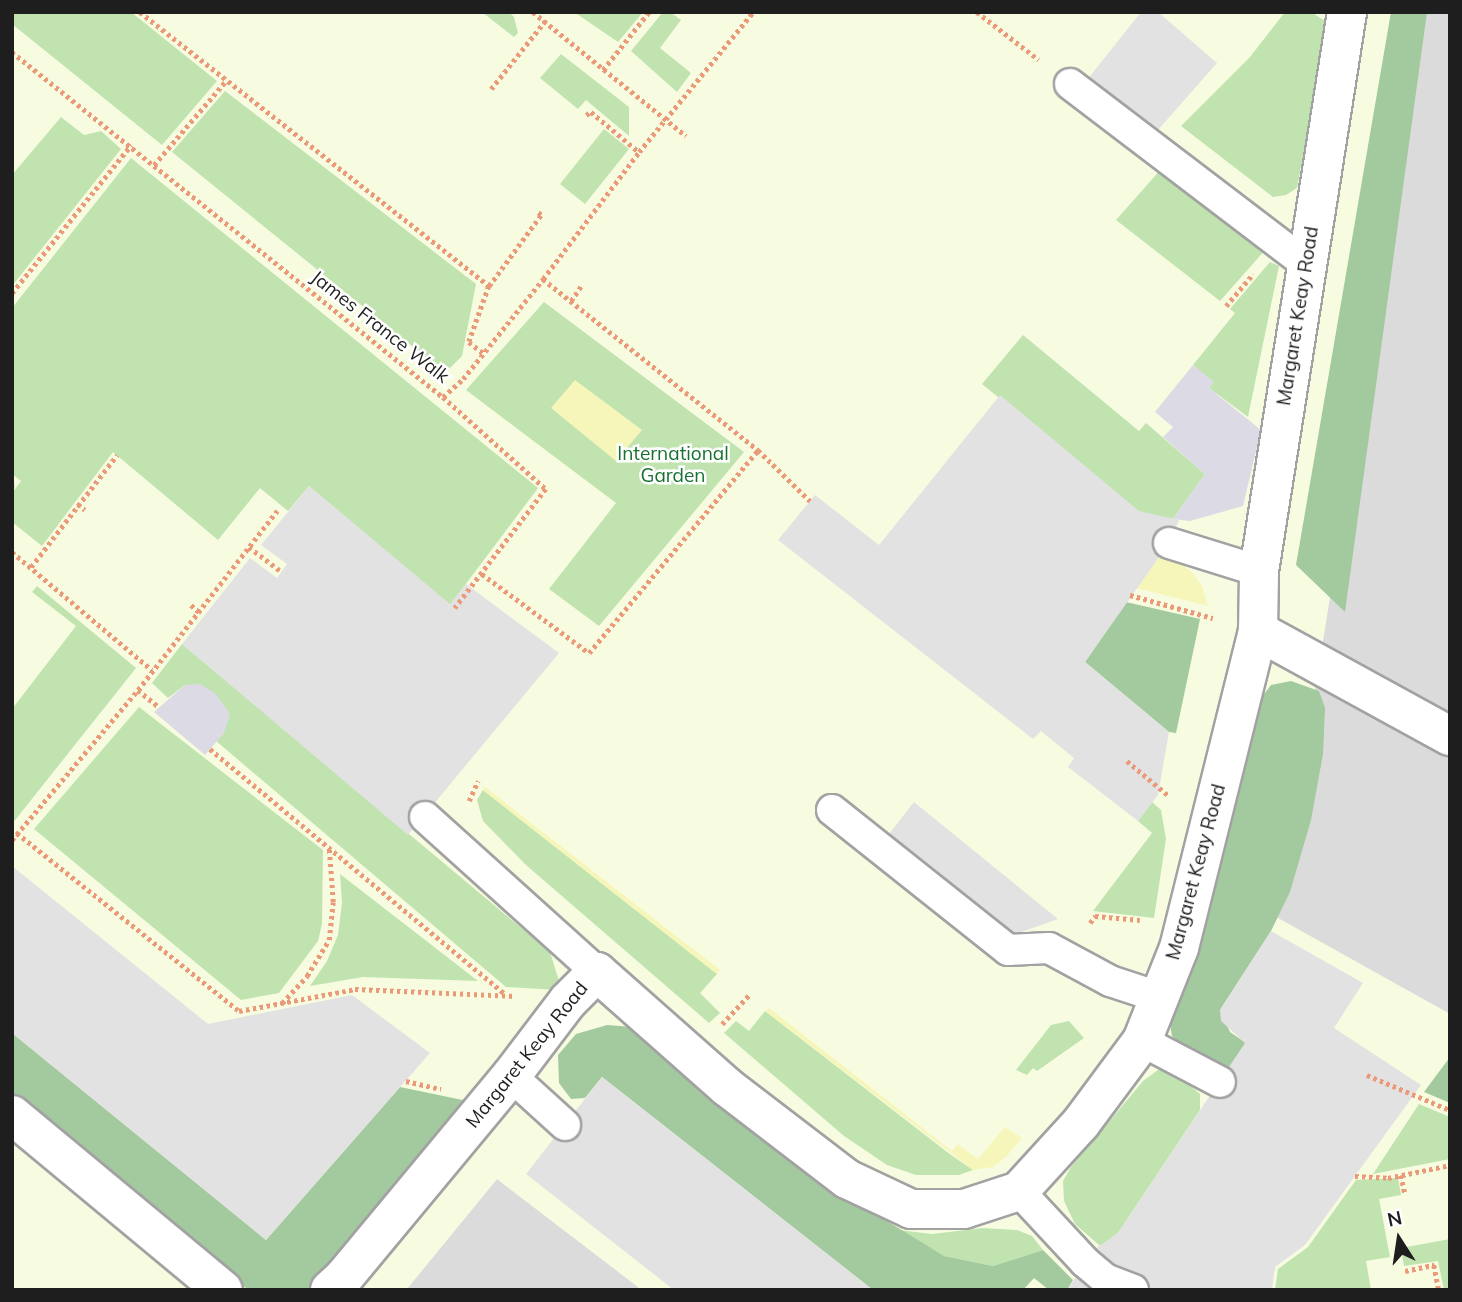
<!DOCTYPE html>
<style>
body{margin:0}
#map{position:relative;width:1462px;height:1302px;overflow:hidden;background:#eeede5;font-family:Mulish,sans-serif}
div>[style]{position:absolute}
.residential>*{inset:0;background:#dcdbdb}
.education>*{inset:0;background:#f7fce1}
.grass>*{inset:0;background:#c0e3b0}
.forest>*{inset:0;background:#a3c99e}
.sand>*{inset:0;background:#f7f6ba}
.parking>*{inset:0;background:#e2e2e2}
.plaza>*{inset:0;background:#dcdae4}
.path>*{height:4.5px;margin-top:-2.25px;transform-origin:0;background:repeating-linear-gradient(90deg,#eb9a79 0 3.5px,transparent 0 7px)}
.roads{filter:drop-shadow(2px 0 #a2a2a2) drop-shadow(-2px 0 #a2a2a2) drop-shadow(0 2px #a2a2a2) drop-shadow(0 -2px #a2a2a2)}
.service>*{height:30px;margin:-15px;padding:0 15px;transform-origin:15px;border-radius:15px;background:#fff}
.minor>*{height:38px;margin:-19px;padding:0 19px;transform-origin:19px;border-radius:19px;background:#fff}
span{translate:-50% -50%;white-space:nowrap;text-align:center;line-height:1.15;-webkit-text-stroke:5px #fff;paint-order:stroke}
.street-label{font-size:19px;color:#1e1e1e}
.park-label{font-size:19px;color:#17722f}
.frame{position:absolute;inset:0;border:14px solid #1e1e1e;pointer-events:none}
.north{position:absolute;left:1364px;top:1204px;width:70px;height:70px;-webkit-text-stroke:5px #fff;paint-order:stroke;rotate:348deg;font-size:19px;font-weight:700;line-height:28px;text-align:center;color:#1e1e1e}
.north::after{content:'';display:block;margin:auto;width:24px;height:32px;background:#1e1e1e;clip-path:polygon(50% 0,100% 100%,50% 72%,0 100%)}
</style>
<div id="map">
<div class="residential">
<div style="clip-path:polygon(1425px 12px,1450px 12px,1450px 1014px,1277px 919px)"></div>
<div style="clip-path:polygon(497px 1179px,642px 1290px,406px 1290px)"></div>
</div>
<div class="education">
<div style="clip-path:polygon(12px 12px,1425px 12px,1278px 918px,1450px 1014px,1450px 1290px,642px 1290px,497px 1179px,406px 1290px,12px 1290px)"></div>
</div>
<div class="grass">
<div style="clip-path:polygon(12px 12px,131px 12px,217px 81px,162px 145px,12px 24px)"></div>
<div style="clip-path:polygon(482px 12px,509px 12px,514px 17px,518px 33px,514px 37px)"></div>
<div style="clip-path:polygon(574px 12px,643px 12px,618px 42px)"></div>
<div style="clip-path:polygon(663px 12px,670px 12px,681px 20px,660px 48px,691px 73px,677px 92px,631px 51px)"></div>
<div style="clip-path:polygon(1285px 12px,1311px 12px,1328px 23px,1297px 188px,1286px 195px,1273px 197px,1181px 126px,1250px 57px)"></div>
<div style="clip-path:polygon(561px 54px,629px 107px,629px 136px,586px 100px,578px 109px,540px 78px)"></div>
<div style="clip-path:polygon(225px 91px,476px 284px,462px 356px,445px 373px,172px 152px)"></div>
<div style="clip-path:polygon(61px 117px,84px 135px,101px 131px,121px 149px,12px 286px,12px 175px)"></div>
<div style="clip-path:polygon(604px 129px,629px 149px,585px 204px,560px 184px)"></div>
<div style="clip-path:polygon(131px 158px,538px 488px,450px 605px,309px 486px,288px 511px,260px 488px,218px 540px,113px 452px,42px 546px,12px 522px,12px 493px,21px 481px,12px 474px,12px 308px)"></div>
<div style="clip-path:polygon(1162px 168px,1266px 249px,1220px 301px,1116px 220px)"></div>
<div style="clip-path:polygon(1270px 262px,1279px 266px,1248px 417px,1209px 388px,1213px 382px,1193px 365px,1235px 313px,1230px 309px)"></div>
<div style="clip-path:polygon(544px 302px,744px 452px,599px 626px,549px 589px,616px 503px,466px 390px)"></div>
<div style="clip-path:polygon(1023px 335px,1139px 431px,1146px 423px,1205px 474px,1173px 519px,1139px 512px,982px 384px)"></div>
<div style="clip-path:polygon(37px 586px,136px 668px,12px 824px,12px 709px,76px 626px,32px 592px)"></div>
<div style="clip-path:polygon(182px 644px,550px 952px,559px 981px,558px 990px,506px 987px,216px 741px,224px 733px,185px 685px,168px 698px,152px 683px)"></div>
<div style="clip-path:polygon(139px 707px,323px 850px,322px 924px,318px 941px,279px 993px,241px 1000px,34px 829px)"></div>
<div style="clip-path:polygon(483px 790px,717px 974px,700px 993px,720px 1013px,709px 1023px,526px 865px,483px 821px,477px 800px)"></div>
<div style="clip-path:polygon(1152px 802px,1161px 810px,1166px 839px,1154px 918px,1093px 911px,1152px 833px,1138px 821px)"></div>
<div style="clip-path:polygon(340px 874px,478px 981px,363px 977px,310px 986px,327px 961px,338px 935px,342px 903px)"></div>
<div style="clip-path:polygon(765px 1011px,951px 1155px,973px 1170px,959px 1175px,916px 1175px,887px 1165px,844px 1136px,724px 1033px,736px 1021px,749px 1031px)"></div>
<div style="clip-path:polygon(1069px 1021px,1084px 1038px,1037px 1071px,1033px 1068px,1027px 1075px,1016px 1070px,1051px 1025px)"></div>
<div style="clip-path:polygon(1171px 1069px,1200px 1094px,1200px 1110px,1118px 1233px,1100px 1246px,1075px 1224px,1064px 1201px,1063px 1181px,1071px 1167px,1143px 1081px,1158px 1070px)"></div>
<div style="clip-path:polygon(1419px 1104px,1450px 1117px,1450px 1159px,1373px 1174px)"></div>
<div style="clip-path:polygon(1398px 1178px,1401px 1195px,1379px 1199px,1390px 1257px,1366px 1261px,1371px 1290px,1275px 1290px,1278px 1269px,1308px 1247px,1356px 1180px)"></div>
<div style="clip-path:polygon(983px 1228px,1017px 1230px,1032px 1236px,1043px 1250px,993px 1266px,944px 1256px,899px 1230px,932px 1234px)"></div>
<div style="clip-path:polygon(1450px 1239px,1450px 1290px,1444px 1290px,1438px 1261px,1404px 1266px,1401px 1248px)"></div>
</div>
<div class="forest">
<div style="clip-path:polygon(1391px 12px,1427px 12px,1345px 612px,1296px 565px)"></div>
<div style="clip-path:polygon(1126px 602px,1200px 619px,1176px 733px,1169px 732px,1085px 662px)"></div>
<div style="clip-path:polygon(1291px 681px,1319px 691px,1325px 708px,1323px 754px,1311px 820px,1290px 892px,1271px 931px,1220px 1010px,1230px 1032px,1246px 1043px,1225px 1074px,1198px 1059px,1172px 1036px,1169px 1018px,1254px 707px,1271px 685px)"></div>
<div style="clip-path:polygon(607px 1025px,633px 1027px,838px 1191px,944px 1256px,993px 1266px,1043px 1250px,1073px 1280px,1067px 1290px,1049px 1290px,1034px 1278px,1023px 1290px,873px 1290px,602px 1077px,585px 1098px,571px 1099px,559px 1083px,558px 1055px,576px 1034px)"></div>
<div style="clip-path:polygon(12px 1033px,266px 1240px,400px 1087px,477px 1103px,311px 1288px,250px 1290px,223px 1275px,12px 1099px)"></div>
<div style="clip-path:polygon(1450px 1057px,1450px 1103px,1424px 1092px)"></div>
</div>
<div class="sand">
<div style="clip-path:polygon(575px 380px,642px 430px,616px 461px,551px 408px)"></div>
<div style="clip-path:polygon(1163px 552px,1192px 572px,1202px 586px,1208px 606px,1136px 588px)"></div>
<div style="clip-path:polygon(485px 787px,720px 970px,717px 974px,483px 790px)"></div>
<div style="clip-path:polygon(769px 1008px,952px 1151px,958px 1144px,978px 1159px,1005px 1127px,1022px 1138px,1006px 1157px,993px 1167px,973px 1170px,765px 1011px)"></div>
</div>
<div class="parking">
<div style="clip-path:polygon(1141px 12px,1158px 12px,1217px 63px,1157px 131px,1087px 80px)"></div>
<div style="clip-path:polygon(1000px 395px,1139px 511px,1179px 520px,1169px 543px,1085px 662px,1169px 732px,1158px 795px,1138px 821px,1068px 767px,1074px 758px,1041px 731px,1033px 739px,778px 540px,815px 495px,879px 545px)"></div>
<div style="clip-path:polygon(309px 486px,450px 604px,466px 584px,559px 653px,408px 835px,182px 644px,250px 558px,277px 578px,287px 564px,261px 545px)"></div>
<div style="clip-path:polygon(914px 802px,1058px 919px,1010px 936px,889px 834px)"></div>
<div style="clip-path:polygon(12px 866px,208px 1024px,352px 995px,430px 1053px,266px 1240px,12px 1033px)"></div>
<div style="clip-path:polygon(1271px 931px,1363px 983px,1334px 1028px,1421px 1085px,1305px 1245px,1275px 1267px,1272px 1290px,1067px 1290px,1095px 1249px,1118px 1233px,1245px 1043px,1221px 1021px,1220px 1010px)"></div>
<div style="clip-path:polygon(602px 1077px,873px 1290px,674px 1290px,526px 1174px)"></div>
</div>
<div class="plaza">
<div style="clip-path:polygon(1193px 365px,1214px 382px,1209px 388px,1261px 430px,1243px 506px,1190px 521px,1173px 519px,1205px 474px,1163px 437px,1173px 427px,1155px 412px)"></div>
<div style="clip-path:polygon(200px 684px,215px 693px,230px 714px,224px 733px,205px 755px,154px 712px,185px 685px)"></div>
</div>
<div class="path">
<div style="left:140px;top:12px;width:444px;rotate:38.1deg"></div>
<div style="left:489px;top:286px;width:59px;rotate:109.7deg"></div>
<div style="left:469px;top:342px;width:18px;rotate:38deg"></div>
<div style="left:533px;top:12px;width:197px;rotate:39deg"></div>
<div style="left:977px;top:12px;width:78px;rotate:37.7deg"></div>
<div style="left:12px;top:52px;width:552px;rotate:38.68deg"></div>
<div style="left:443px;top:397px;width:138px;rotate:41.8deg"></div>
<div style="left:546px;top:489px;width:150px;rotate:127.4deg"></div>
<div style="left:603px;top:70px;width:74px;rotate:-51.6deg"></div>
<div style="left:491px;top:89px;width:87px;rotate:-51.5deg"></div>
<div style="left:586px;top:115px;width:6px;rotate:-31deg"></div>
<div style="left:591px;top:112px;width:62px;rotate:39.8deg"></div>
<div style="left:154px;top:165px;width:109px;rotate:-49.5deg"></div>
<div style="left:543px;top:279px;width:275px;rotate:38.5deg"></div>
<div style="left:758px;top:450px;width:73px;rotate:44.4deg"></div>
<div style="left:489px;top:286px;width:88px;rotate:-53.8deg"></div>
<div style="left:541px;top:215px;width:5px;rotate:-143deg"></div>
<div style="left:12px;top:293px;width:190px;rotate:-51.2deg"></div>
<div style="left:571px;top:301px;width:18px;rotate:-56deg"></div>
<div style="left:1226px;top:306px;width:42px;rotate:-49.8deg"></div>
<div style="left:443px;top:397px;width:27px;rotate:-42deg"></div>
<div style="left:463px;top:379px;width:128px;rotate:-51.3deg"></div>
<div style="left:543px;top:279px;width:159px;rotate:-52.9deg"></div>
<div style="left:639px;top:152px;width:181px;rotate:-50.8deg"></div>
<div style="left:12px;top:484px;width:4px;rotate:90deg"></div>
<div style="left:78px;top:504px;width:9px;rotate:41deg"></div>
<div style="left:249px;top:547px;width:41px;rotate:37.1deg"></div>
<div style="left:12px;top:552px;width:183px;rotate:40.1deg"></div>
<div style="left:31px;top:567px;width:141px;rotate:-52.5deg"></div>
<div style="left:482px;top:574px;width:133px;rotate:36.4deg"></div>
<div style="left:589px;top:653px;width:264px;rotate:-50.2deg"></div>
<div style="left:1130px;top:595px;width:86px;rotate:15.5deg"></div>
<div style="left:191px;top:605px;width:11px;rotate:41deg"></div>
<div style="left:138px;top:690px;width:27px;rotate:39deg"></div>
<div style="left:210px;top:749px;width:385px;rotate:39.7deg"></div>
<div style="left:1127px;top:761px;width:55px;rotate:39.8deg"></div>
<div style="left:469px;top:801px;width:22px;rotate:-66deg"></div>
<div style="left:17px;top:833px;width:285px;rotate:38.7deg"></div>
<div style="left:239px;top:1011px;width:118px;rotate:-10.7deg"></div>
<div style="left:355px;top:989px;width:160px;rotate:2.5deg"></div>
<div style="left:12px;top:840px;width:196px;rotate:-50deg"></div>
<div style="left:138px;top:690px;width:227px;rotate:-52.2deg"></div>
<div style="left:1090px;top:923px;width:9px;rotate:-54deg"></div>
<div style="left:1095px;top:916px;width:45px;rotate:5.1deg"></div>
<div style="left:282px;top:1003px;width:37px;rotate:-47deg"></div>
<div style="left:307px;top:976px;width:42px;rotate:-58.6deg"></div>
<div style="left:329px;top:940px;width:38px;rotate:-84deg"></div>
<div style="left:333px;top:902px;width:55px;rotate:-94.2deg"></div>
<div style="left:722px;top:1024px;width:41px;rotate:-47deg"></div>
<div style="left:1367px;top:1075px;width:90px;rotate:22.9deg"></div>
<div style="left:406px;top:1081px;width:36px;rotate:13deg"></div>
<div style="left:1401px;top:1175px;width:19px;rotate:78deg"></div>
<div style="left:1355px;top:1176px;width:33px;rotate:3deg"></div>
<div style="left:1388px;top:1178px;width:63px;rotate:-11.8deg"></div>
<div style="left:1405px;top:1271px;width:30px;rotate:-12deg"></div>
<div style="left:1434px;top:1265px;width:25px;rotate:79deg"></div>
</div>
<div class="roads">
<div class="service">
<div style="left:1070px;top:84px;width:295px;rotate:37.3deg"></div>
<div style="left:1169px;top:543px;width:94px;rotate:17.3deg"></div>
<div style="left:832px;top:810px;width:225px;rotate:38.5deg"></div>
<div style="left:1008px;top:950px;width:41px;rotate:-2.8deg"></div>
<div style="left:1049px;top:948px;width:69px;rotate:28.4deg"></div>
<div style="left:1110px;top:981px;width:52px;rotate:18.1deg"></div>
<div style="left:425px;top:817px;width:232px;rotate:42deg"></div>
<div style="left:1142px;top:1041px;width:88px;rotate:27.7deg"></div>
<div style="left:511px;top:1076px;width:73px;rotate:42.2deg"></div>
<div style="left:1019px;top:1191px;width:97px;rotate:47.1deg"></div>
<div style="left:1085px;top:1262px;width:26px;rotate:40deg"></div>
<div style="left:1105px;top:1279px;width:30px;rotate:21deg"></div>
</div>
<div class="minor">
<div style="left:1258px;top:631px;width:219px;rotate:28.7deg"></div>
<div style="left:12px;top:1115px;width:274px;rotate:39.7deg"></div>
<div style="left:330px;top:1290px;width:19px;rotate:-43deg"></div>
<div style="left:344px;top:1277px;width:261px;rotate:-50.3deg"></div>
<div style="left:511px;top:1076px;width:94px;rotate:-52.8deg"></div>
<div style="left:568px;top:1001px;width:41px;rotate:-45deg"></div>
<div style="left:597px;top:972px;width:174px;rotate:41.5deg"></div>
<div style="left:727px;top:1087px;width:151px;rotate:37.5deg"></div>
<div style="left:847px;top:1179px;width:71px;rotate:25.1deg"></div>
<div style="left:911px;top:1209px;width:53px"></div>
<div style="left:964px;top:1209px;width:58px;rotate:-18.1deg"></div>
<div style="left:1019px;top:1191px;width:92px;rotate:-47.6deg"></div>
<div style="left:1081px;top:1123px;width:102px;rotate:-53.4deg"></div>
<div style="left:1142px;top:1041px;width:100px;rotate:-68.3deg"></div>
<div style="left:1179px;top:948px;width:327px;rotate:-76deg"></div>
<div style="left:1258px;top:631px;width:60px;rotate:-89deg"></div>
<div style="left:1259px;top:571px;width:566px;rotate:-81.05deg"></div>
</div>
</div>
<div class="street-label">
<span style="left:1298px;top:316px;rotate:-81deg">Margaret Keay Road</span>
<span style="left:380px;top:327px;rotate:38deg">James France Walk</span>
<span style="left:1196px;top:872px;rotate:-75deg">Margaret Keay Road</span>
<span style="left:527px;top:1055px;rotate:-51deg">Margaret Keay Road</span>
</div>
<div class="park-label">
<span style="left:673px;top:465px">International<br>Garden</span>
</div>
<div class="frame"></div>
<div class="north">N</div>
</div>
